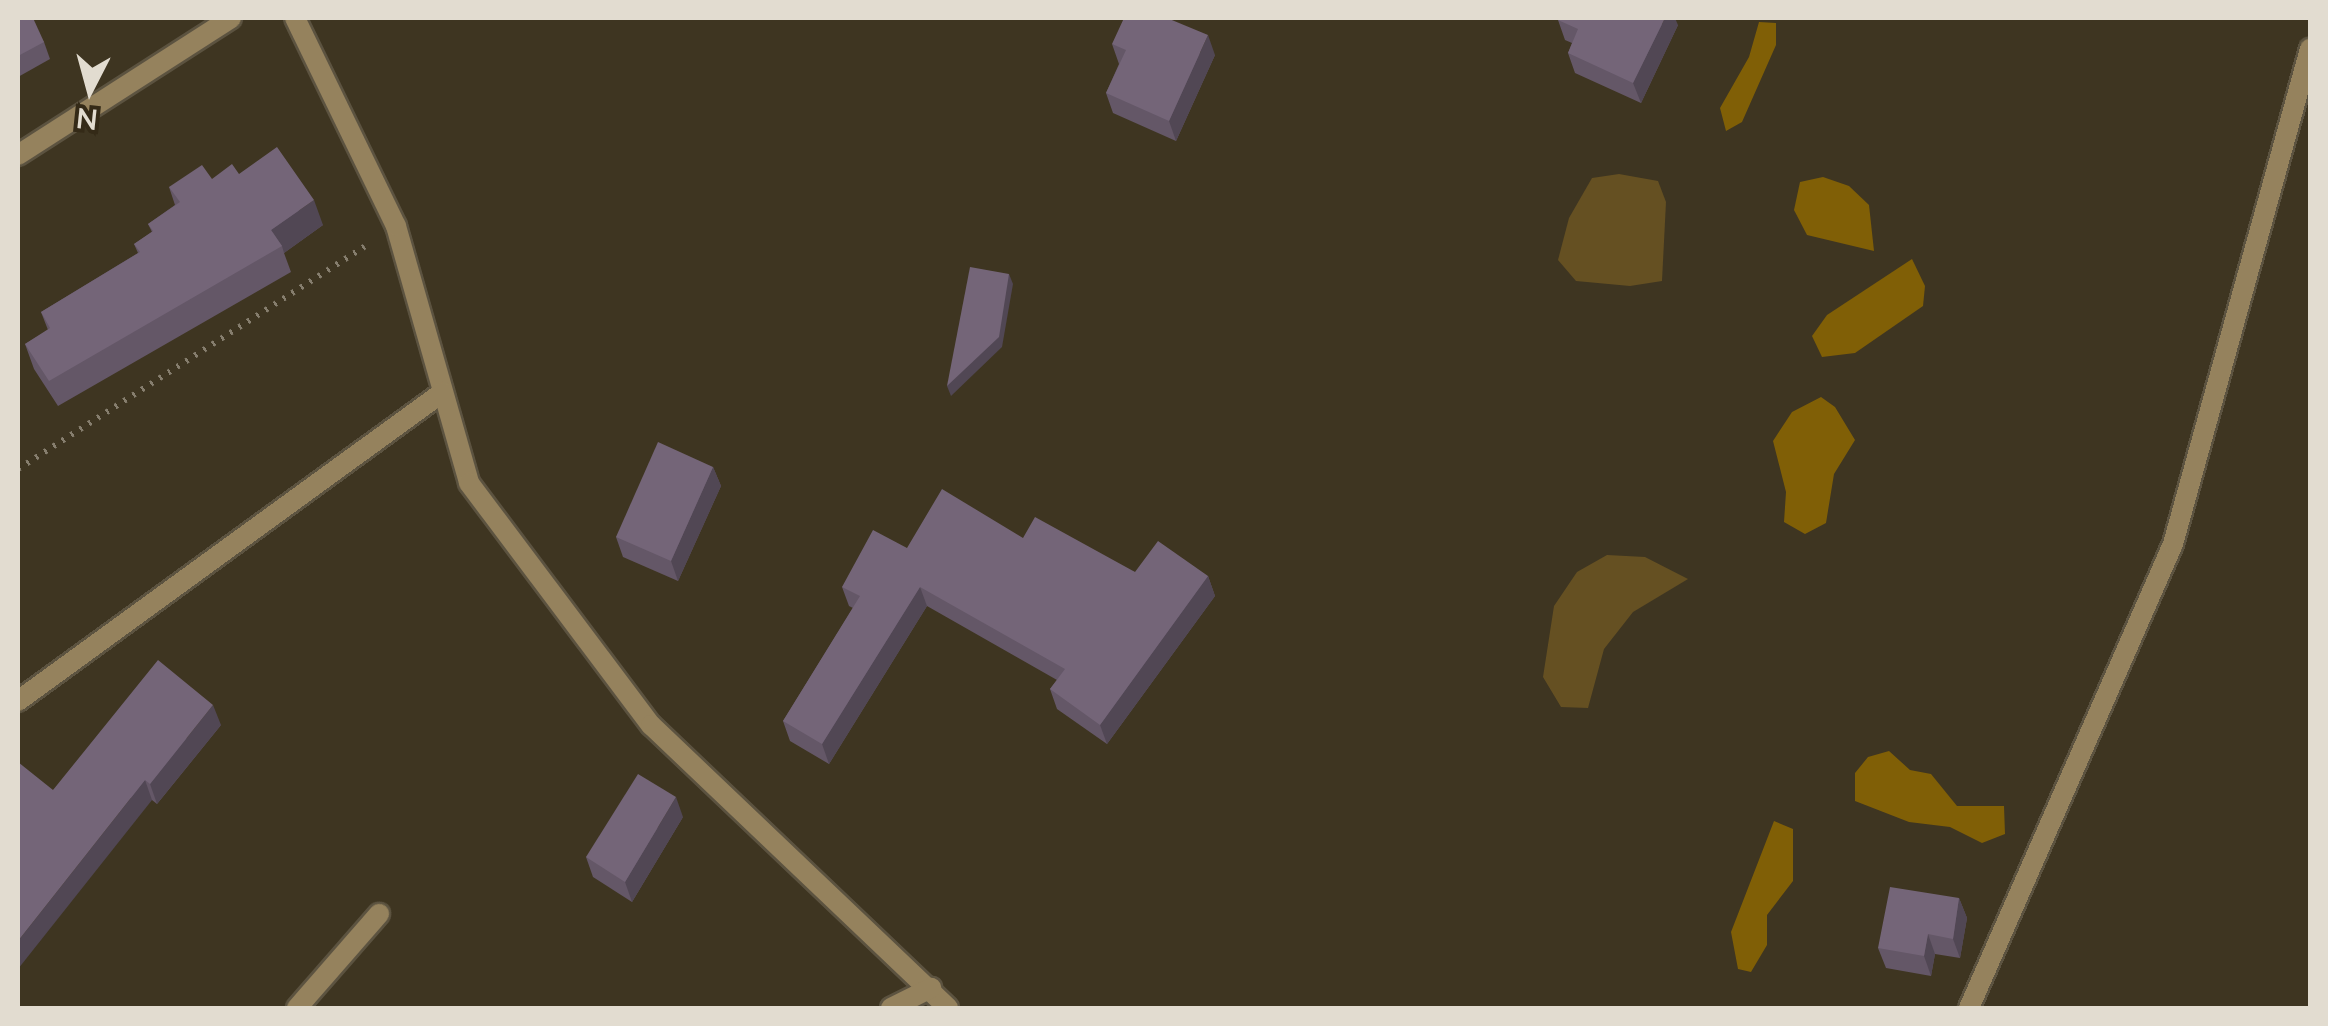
<!DOCTYPE html>
<style>
body{margin:0}
#map{position:relative;width:2328px;height:1026px;overflow:hidden;background:#3e3521;font-family:Lato,sans-serif}
div>[style]{position:absolute}
.green>*{inset:0;background:#655022}
.forest>*{inset:0;background:#805f06}
.path>*{height:6px;margin-top:-3px;transform-origin:0;background:repeating-linear-gradient(90deg,#867e6e 0 2.5px,transparent 0 10.5px)}
.roads{filter:drop-shadow(2px 0 #5c5340) drop-shadow(-2px 0 #5c5340) drop-shadow(0 2px #5c5340) drop-shadow(0 -2px #5c5340)}
.lane>*{height:20px;margin:-10px;padding:0 10px;transform-origin:10px;border-radius:10px;background:#95825d}
.street>*{height:20px;margin:-10px;padding:0 10px;transform-origin:10px;border-radius:10px;background:#95825d}
.wall>*{inset:0;background:#645767}
.shaded-wall>*{inset:0;background:#514754}
.building>*{inset:0;background:#746578}
span{translate:-50% -50%;white-space:nowrap;text-align:center;line-height:1.15;-webkit-text-stroke:8px #342a17;paint-order:stroke}
.frame{position:absolute;inset:0;border:20px solid #e2dcd0;pointer-events:none}
.north{position:absolute;left:40px;top:40px;width:100px;height:100px;-webkit-text-stroke:8px #342a17;paint-order:stroke;rotate:186deg;font-size:28px;font-weight:700;line-height:40px;text-align:center;color:#e2dcd0}
.north::after{content:'';display:block;margin:auto;width:35px;height:45px;background:#e2dcd0;clip-path:polygon(50% 0,100% 100%,50% 72%,0 100%)}
</style>
<div id="map">
<div class="green">
<div style="clip-path:polygon(1619px 174px,1658px 181px,1666px 202px,1662px 281px,1630px 286px,1576px 281px,1558px 260px,1569px 218px,1592px 178px)"></div>
<div style="clip-path:polygon(1607px 555px,1645px 557px,1688px 579px,1633px 612px,1604px 649px,1588px 708px,1561px 707px,1543px 677px,1554px 606px,1577px 572px)"></div>
</div>
<div class="forest">
<div style="clip-path:polygon(1759px 22px,1776px 23px,1776px 45px,1742px 122px,1726px 131px,1720px 108px,1749px 57px)"></div>
<div style="clip-path:polygon(1823px 177px,1849px 186px,1869px 205px,1874px 251px,1807px 235px,1794px 210px,1800px 182px)"></div>
<div style="clip-path:polygon(1912px 259px,1925px 286px,1923px 306px,1855px 353px,1822px 357px,1812px 336px,1827px 315px)"></div>
<div style="clip-path:polygon(1821px 397px,1835px 407px,1855px 440px,1834px 474px,1826px 523px,1805px 534px,1784px 522px,1786px 492px,1773px 441px,1792px 412px)"></div>
<div style="clip-path:polygon(1889px 751px,1910px 770px,1931px 774px,1957px 806px,2004px 806px,2005px 834px,1982px 843px,1950px 827px,1909px 822px,1855px 801px,1855px 773px,1868px 757px)"></div>
<div style="clip-path:polygon(1774px 821px,1793px 829px,1793px 881px,1767px 915px,1767px 945px,1751px 972px,1738px 969px,1731px 932px)"></div>
</div>
<div class="path">
<div style="left:18px;top:469px;width:412px;rotate:-32.7deg"></div>
</div>
<div class="roads">
<div class="lane">
<div style="left:18px;top:155px;width:253px;rotate:-32.7deg"></div>
<div style="left:396px;top:226px;width:267px;rotate:74.1deg"></div>
<div style="left:469px;top:483px;width:303px;rotate:53.1deg"></div>
<div style="left:651px;top:725px;width:410px;rotate:43.6deg"></div>
<div style="left:18px;top:701px;width:525px;rotate:-36.02deg"></div>
<div style="left:297px;top:1008px;width:125px;rotate:-48.9deg"></div>
<div style="left:891px;top:1008px;width:45px;rotate:-26.6deg"></div>
</div>
<div class="street">
<div style="left:295px;top:18px;width:231px;rotate:64.1deg"></div>
<div style="left:1969px;top:1008px;width:507px;rotate:-66.27deg"></div>
<div style="left:2173px;top:544px;width:514px;rotate:-74.53deg"></div>
</div>
</div>
<div class="wall">
<div style="clip-path:polygon(18px 18px,44px 42px,50px 59px,18px 77px)"></div>
<div style="clip-path:polygon(1558px 20px,1678px 25px,1641px 103px,1575px 73px,1568px 53px,1572px 43px,1565px 40px)"></div>
<div style="clip-path:polygon(1112px 44px,1215px 55px,1176px 141px,1113px 113px,1106px 93px,1119px 64px)"></div>
<div style="clip-path:polygon(239px 174px,323px 225px,284px 253px,291px 272px,58px 406px,34px 369px,25px 344px,48px 330px,41px 312px,138px 253px,134px 244px,152px 232px,148px 224px,175px 205px,169px 187px)"></div>
<div style="clip-path:polygon(713px 467px,721px 486px,678px 581px,623px 557px,616px 537px)"></div>
<div style="clip-path:polygon(1023px 538px,1135px 572px,1208px 576px,1215px 596px,1107px 744px,1057px 709px,1050px 689px,1057px 680px,927px 606px,829px 764px,790px 741px,783px 721px,853px 608px,849px 606px,842px 587px,907px 548px)"></div>
<div style="clip-path:polygon(221px 725px,157px 804px,152px 800px,53px 790px)"></div>
<div style="clip-path:polygon(683px 817px,632px 902px,593px 877px,586px 857px)"></div>
<div style="clip-path:polygon(1959px 898px,1967px 918px,1960px 958px,1935px 954px,1931px 976px,1886px 968px,1878px 948px)"></div>
</div>
<div class="shaded-wall">
<div style="clip-path:polygon(1665px 18px,1675px 18px,1678px 25px,1641px 103px,1633px 83px)"></div>
<div style="clip-path:polygon(1208px 35px,1215px 55px,1176px 141px,1169px 121px)"></div>
<div style="clip-path:polygon(314px 200px,323px 225px,284px 253px,282px 246px,271px 230px)"></div>
<div style="clip-path:polygon(1009px 274px,1013px 284px,1002px 347px,951px 396px,947px 386px)"></div>
<div style="clip-path:polygon(713px 467px,721px 486px,678px 581px,671px 561px)"></div>
<div style="clip-path:polygon(1208px 576px,1215px 596px,1107px 744px,1100px 725px)"></div>
<div style="clip-path:polygon(920px 587px,927px 606px,829px 764px,822px 744px)"></div>
<div style="clip-path:polygon(213px 705px,221px 725px,157px 804px,150px 784px)"></div>
<div style="clip-path:polygon(145px 780px,152px 800px,18px 969px,18px 941px)"></div>
<div style="clip-path:polygon(676px 797px,683px 817px,632px 902px,625px 882px)"></div>
<div style="clip-path:polygon(1959px 898px,1967px 918px,1960px 958px,1953px 939px)"></div>
<div style="clip-path:polygon(1928px 934px,1935px 954px,1931px 976px,1924px 956px)"></div>
</div>
<div class="building">
<div style="clip-path:polygon(18px 18px,33px 18px,44px 42px,18px 56px)"></div>
<div style="clip-path:polygon(1124px 18px,1167px 18px,1208px 35px,1169px 121px,1106px 93px,1126px 50px,1112px 44px)"></div>
<div style="clip-path:polygon(1559px 18px,1665px 18px,1633px 83px,1568px 53px,1578px 29px,1558px 20px)"></div>
<div style="clip-path:polygon(277px 147px,314px 200px,271px 230px,282px 246px,49px 381px,25px 344px,50px 328px,41px 312px,140px 252px,134px 244px,153px 231px,148px 224px,180px 202px,169px 187px,202px 165px,212px 179px,232px 164px,239px 174px)"></div>
<div style="clip-path:polygon(970px 267px,1009px 274px,999px 337px,947px 386px)"></div>
<div style="clip-path:polygon(658px 442px,713px 467px,671px 561px,616px 537px)"></div>
<div style="clip-path:polygon(942px 489px,1023px 538px,1035px 517px,1135px 572px,1158px 541px,1208px 576px,1100px 725px,1050px 689px,1065px 669px,920px 587px,822px 744px,783px 721px,860px 596px,842px 587px,873px 530px,907px 548px)"></div>
<div style="clip-path:polygon(158px 660px,213px 705px,150px 784px,145px 780px,18px 941px,18px 762px,53px 790px)"></div>
<div style="clip-path:polygon(638px 774px,676px 797px,625px 882px,586px 857px)"></div>
<div style="clip-path:polygon(1890px 887px,1959px 898px,1953px 939px,1928px 934px,1924px 956px,1878px 948px)"></div>
</div>
<div class="frame"></div>
<div class="north">N</div>
</div>
